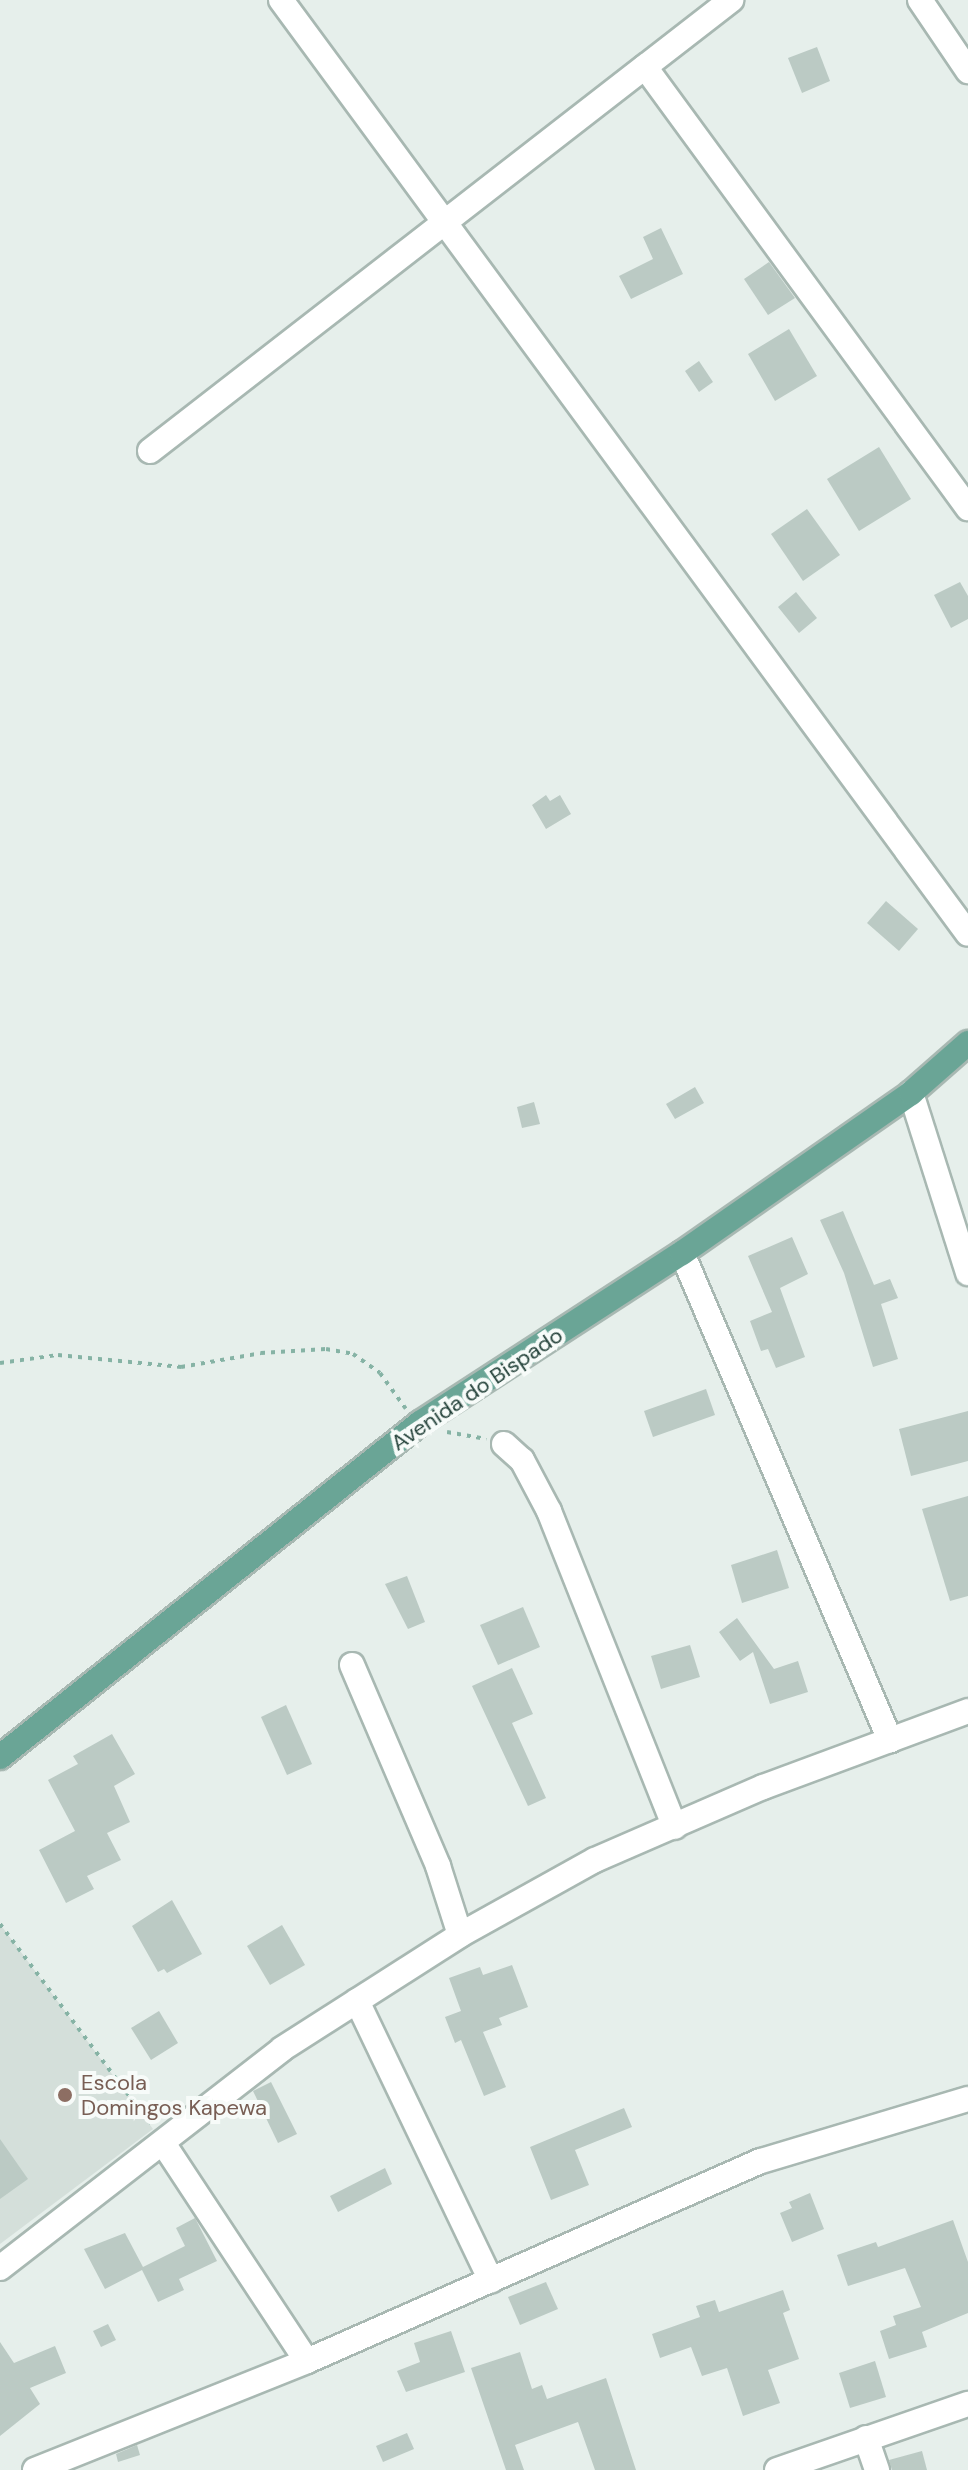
<!DOCTYPE html>
<style>
body{margin:0}
#map{position:relative;width:968px;height:2470px;overflow:hidden;background:#e6efeb;font-family:"DM Sans",sans-serif}
div>[style]{position:absolute}
.built>*{inset:0;background:#d4dfda}
.building>*{inset:0;background:#bbcac4}
.path>*{height:4px;margin-top:-2px;transform-origin:0;background:repeating-linear-gradient(90deg,#86b3a5 0 4px,transparent 0 10px)}
.roads{filter:drop-shadow(2px 0 #a8b8b2) drop-shadow(-2px 0 #a8b8b2) drop-shadow(0 2px #a8b8b2) drop-shadow(0 -2px #a8b8b2)}
.minor>*{height:24px;margin:-12px;padding:0 12px;transform-origin:12px;border-radius:12px;background:#fff}
.major>*{height:24px;margin:-12px;padding:0 12px;transform-origin:12px;border-radius:12px;background:#6aa596}
.dots>*{width:22px;height:22px;translate:-50% -50%;box-sizing:border-box;border:4px solid #f7fbf9;border-radius:50%}
span{translate:-50% -50%;white-space:nowrap;text-align:center;line-height:1.15;-webkit-text-stroke:8px #f7fbf9;paint-order:stroke}
.street-label{font-size:22px;color:#24423a}
.education-label{font-size:22px;color:#785e54}
.left{translate:0 -50%;text-align:left}
</style>
<div id="map">
<div class="built">
<div style="clip-path:polygon(0 1924px,153px 2129px,0 2244px)"></div>
</div>
<div class="building">
<div style="clip-path:polygon(817px 47px,830px 81px,802px 93px,788px 58px)"></div>
<div style="clip-path:polygon(661px 228px,683px 274px,631px 299px,619px 276px,653px 259px,643px 237px)"></div>
<div style="clip-path:polygon(769px 262px,795px 298px,768px 315px,744px 279px)"></div>
<div style="clip-path:polygon(789px 329px,817px 376px,775px 401px,748px 354px)"></div>
<div style="clip-path:polygon(699px 361px,713px 382px,699px 392px,685px 371px)"></div>
<div style="clip-path:polygon(879px 447px,911px 499px,859px 531px,827px 479px)"></div>
<div style="clip-path:polygon(807px 509px,840px 555px,803px 581px,771px 534px)"></div>
<div style="clip-path:polygon(960px 582px,968px 596px,968px 619px,951px 628px,934px 595px)"></div>
<div style="clip-path:polygon(796px 592px,817px 618px,799px 633px,778px 607px)"></div>
<div style="clip-path:polygon(546px 795px,550px 801px,560px 795px,571px 814px,546px 829px,532px 805px)"></div>
<div style="clip-path:polygon(886px 901px,918px 929px,899px 951px,867px 923px)"></div>
<div style="clip-path:polygon(695px 1087px,704px 1103px,675px 1119px,666px 1104px)"></div>
<div style="clip-path:polygon(534px 1102px,540px 1124px,522px 1128px,517px 1107px)"></div>
<div style="clip-path:polygon(843px 1211px,874px 1285px,890px 1279px,898px 1298px,881px 1304px,898px 1359px,873px 1367px,844px 1273px,820px 1220px)"></div>
<div style="clip-path:polygon(792px 1237px,808px 1274px,780px 1288px,805px 1357px,776px 1368px,768px 1349px,761px 1351px,750px 1321px,772px 1312px,748px 1256px)"></div>
<div style="clip-path:polygon(706px 1389px,715px 1415px,653px 1437px,644px 1411px)"></div>
<div style="clip-path:polygon(968px 1411px,968px 1461px,911px 1476px,899px 1429px)"></div>
<div style="clip-path:polygon(968px 1496px,968px 1596px,950px 1601px,922px 1509px)"></div>
<div style="clip-path:polygon(777px 1550px,789px 1588px,742px 1603px,731px 1565px)"></div>
<div style="clip-path:polygon(407px 1576px,425px 1622px,408px 1629px,385px 1584px)"></div>
<div style="clip-path:polygon(523px 1607px,540px 1647px,498px 1665px,480px 1625px)"></div>
<div style="clip-path:polygon(737px 1618px,774px 1669px,798px 1661px,808px 1692px,770px 1704px,753px 1652px,740px 1661px,719px 1632px)"></div>
<div style="clip-path:polygon(690px 1645px,700px 1677px,661px 1689px,651px 1656px)"></div>
<div style="clip-path:polygon(512px 1668px,533px 1714px,512px 1723px,546px 1798px,528px 1806px,472px 1686px)"></div>
<div style="clip-path:polygon(286px 1705px,312px 1764px,287px 1775px,261px 1717px)"></div>
<div style="clip-path:polygon(112px 1734px,135px 1774px,114px 1786px,130px 1822px,107px 1833px,121px 1860px,87px 1876px,94px 1889px,66px 1903px,39px 1850px,75px 1831px,48px 1780px,78px 1764px,73px 1756px)"></div>
<div style="clip-path:polygon(172px 1900px,202px 1954px,167px 1973px,164px 1969px,158px 1972px,132px 1926px)"></div>
<div style="clip-path:polygon(282px 1925px,305px 1965px,270px 1985px,247px 1946px)"></div>
<div style="clip-path:polygon(512px 1965px,528px 2007px,499px 2018px,502px 2025px,483px 2032px,506px 2087px,484px 2096px,461px 2040px,455px 2043px,445px 2017px,461px 2011px,449px 1978px,480px 1967px,483px 1975px)"></div>
<div style="clip-path:polygon(159px 2011px,178px 2043px,151px 2060px,131px 2028px)"></div>
<div style="clip-path:polygon(271px 2082px,297px 2134px,278px 2143px,253px 2091px)"></div>
<div style="clip-path:polygon(624px 2108px,632px 2127px,575px 2150px,589px 2185px,551px 2200px,530px 2147px)"></div>
<div style="clip-path:polygon(0 2139px,28px 2179px,0 2199px)"></div>
<div style="clip-path:polygon(385px 2168px,392px 2184px,338px 2212px,330px 2196px)"></div>
<div style="clip-path:polygon(810px 2193px,824px 2229px,792px 2242px,780px 2213px,792px 2208px,789px 2202px)"></div>
<div style="clip-path:polygon(195px 2218px,217px 2261px,179px 2279px,184px 2290px,158px 2302px,142px 2270px,105px 2289px,84px 2249px,125px 2233px,143px 2267px,185px 2246px,176px 2228px)"></div>
<div style="clip-path:polygon(953px 2220px,968px 2262px,968px 2313px,922px 2332px,927px 2347px,889px 2359px,880px 2331px,896px 2325px,893px 2316px,921px 2307px,905px 2268px,848px 2286px,837px 2255px,876px 2242px,878px 2247px)"></div>
<div style="clip-path:polygon(546px 2282px,558px 2309px,520px 2325px,508px 2297px)"></div>
<div style="clip-path:polygon(783px 2290px,790px 2310px,783px 2313px,799px 2359px,768px 2370px,780px 2403px,743px 2416px,727px 2368px,702px 2376px,691px 2347px,660px 2358px,652px 2334px,700px 2317px,696px 2306px,715px 2300px,719px 2312px)"></div>
<div style="clip-path:polygon(108px 2324px,116px 2340px,101px 2347px,93px 2331px)"></div>
<div style="clip-path:polygon(451px 2331px,465px 2372px,406px 2392px,397px 2371px,420px 2362px,414px 2343px)"></div>
<div style="clip-path:polygon(0 2342px,14px 2363px,55px 2346px,66px 2373px,30px 2388px,40px 2404px,0 2436px)"></div>
<div style="clip-path:polygon(520px 2352px,532px 2389px,542px 2385px,547px 2399px,606px 2378px,636px 2470px,595px 2470px,578px 2422px,515px 2445px,524px 2470px,506px 2470px,471px 2368px)"></div>
<div style="clip-path:polygon(875px 2361px,886px 2397px,850px 2408px,839px 2373px)"></div>
<div style="clip-path:polygon(407px 2433px,414px 2449px,383px 2462px,376px 2446px)"></div>
<div style="clip-path:polygon(137px 2445px,140px 2455px,118px 2462px,116px 2454px)"></div>
<div style="clip-path:polygon(922px 2451px,927px 2470px,892px 2470px,889px 2460px)"></div>
</div>
<div class="path">
<div style="left:0;top:1363px;width:59px;rotate:-7.9deg"></div>
<div style="left:58px;top:1355px;width:124px;rotate:5.6deg"></div>
<div style="left:181px;top:1367px;width:81px;rotate:-9.9deg"></div>
<div style="left:261px;top:1353px;width:65px;rotate:-3.5deg"></div>
<div style="left:326px;top:1349px;width:27px;rotate:10deg"></div>
<div style="left:353px;top:1354px;width:33px;rotate:35deg"></div>
<div style="left:380px;top:1373px;width:44px;rotate:54.2deg"></div>
<div style="left:447px;top:1432px;width:40px;rotate:10deg"></div>
<div style="left:0;top:1924px;width:250px;rotate:53.1deg"></div>
</div>
<div class="roads">
<div class="minor">
<div style="left:281px;top:0;width:1159px;rotate:53.66deg"></div>
<div style="left:920px;top:0;width:86px;rotate:55.9deg"></div>
<div style="left:645px;top:67px;width:547px;rotate:53.78deg"></div>
<div style="left:150px;top:451px;width:736px;rotate:-37.82deg"></div>
<div style="left:911px;top:1093px;width:189px;rotate:72.4deg"></div>
<div style="left:682px;top:1253px;width:530px;rotate:66.87deg"></div>
<div style="left:504px;top:1444px;width:24px;rotate:42deg"></div>
<div style="left:522px;top:1460px;width:58px;rotate:62.1deg"></div>
<div style="left:549px;top:1511px;width:340px;rotate:68.3deg"></div>
<div style="left:352px;top:1665px;width:219px;rotate:66.8deg"></div>
<div style="left:438px;top:1866px;width:72px;rotate:72.3deg"></div>
<div style="left:357px;top:2001px;width:310px;rotate:64.4deg"></div>
<div style="left:163px;top:2143px;width:261px;rotate:56.6deg"></div>
<div style="left:0;top:2268px;width:357px;rotate:-37.8deg"></div>
<div style="left:282px;top:2049px;width:211px;rotate:-32.6deg"></div>
<div style="left:460px;top:1935px;width:154px;rotate:-29.1deg"></div>
<div style="left:595px;top:1860px;width:183px;rotate:-23.5deg"></div>
<div style="left:763px;top:1787px;width:219px;rotate:-20.3deg"></div>
<div style="left:866px;top:2438px;width:34px;rotate:71deg"></div>
<div style="left:35px;top:2470px;width:293px;rotate:-21.8deg"></div>
<div style="left:307px;top:2361px;width:496px;rotate:-23.8deg"></div>
<div style="left:761px;top:2161px;width:216px;rotate:-16.7deg"></div>
<div style="left:777px;top:2470px;width:202px;rotate:-19.1deg"></div>
</div>
<div class="major">
<div style="left:0;top:1757px;width:537px;rotate:-38.49deg"></div>
<div style="left:420px;top:1423px;width:312px;rotate:-33deg"></div>
<div style="left:682px;top:1253px;width:279px;rotate:-34.9deg"></div>
<div style="left:911px;top:1093px;width:76px;rotate:-41.3deg"></div>
</div>
</div>
<div class="dots">
<div style="left:65px;top:2095px;background:#8d6e63"></div>
</div>
<div class="street-label">
<span style="left:477px;top:1389px;rotate:-34deg">Avenida do Bispado</span>
</div>
<div class="education-label">
<span class="left" style="left:81px;top:2095px">Escola<br>Domingos Kapewa</span>
</div>
</div>
